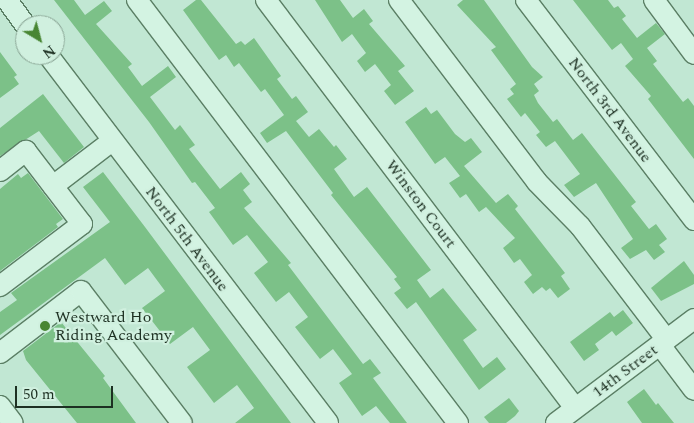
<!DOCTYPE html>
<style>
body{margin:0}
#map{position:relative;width:694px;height:423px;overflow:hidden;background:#c1e7d3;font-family:Spectral,serif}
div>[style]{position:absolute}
.building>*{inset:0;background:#7cc188}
.roads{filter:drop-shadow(1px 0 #5b7f65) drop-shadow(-1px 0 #5b7f65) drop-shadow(0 1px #5b7f65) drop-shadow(0 -1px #5b7f65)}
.minor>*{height:20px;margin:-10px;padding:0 10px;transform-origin:10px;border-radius:10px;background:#d3f3e2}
.dots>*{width:14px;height:14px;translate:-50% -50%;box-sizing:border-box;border:2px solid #d0f0df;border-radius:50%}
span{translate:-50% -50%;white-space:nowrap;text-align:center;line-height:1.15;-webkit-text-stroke:4.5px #d0f0df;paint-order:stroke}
.street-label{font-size:16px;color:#1d3022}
.poi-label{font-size:16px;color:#1d3022}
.left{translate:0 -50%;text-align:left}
.north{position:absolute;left:15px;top:15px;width:50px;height:50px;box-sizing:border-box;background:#d0f0df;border:1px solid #88a393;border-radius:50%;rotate:143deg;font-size:14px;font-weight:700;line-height:20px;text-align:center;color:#1d3022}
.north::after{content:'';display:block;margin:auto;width:18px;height:22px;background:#488633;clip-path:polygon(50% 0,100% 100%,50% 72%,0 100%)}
.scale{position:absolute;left:15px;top:386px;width:98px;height:22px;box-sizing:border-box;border:2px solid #1d3022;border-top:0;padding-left:6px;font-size:15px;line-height:18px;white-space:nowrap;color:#1d3022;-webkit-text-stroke:4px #d0f0df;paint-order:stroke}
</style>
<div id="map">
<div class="building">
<div style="clip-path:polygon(54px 0,74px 0,85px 15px,104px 1px,112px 11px,96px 24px,132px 64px,128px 67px,142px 86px,168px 66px,176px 77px,150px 97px,175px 130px,180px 125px,195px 145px,189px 149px,220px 189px,241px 172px,250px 184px,243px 190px,252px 202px,244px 208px,291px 263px,288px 265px,363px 364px,370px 359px,381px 373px,373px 378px,407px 423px,390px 423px,376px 406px,362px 416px,339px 383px,352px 374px,333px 349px,320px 359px,295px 327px,308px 317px,289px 292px,276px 302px,254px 273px,268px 262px,247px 235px,233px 245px,209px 212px,215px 208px,195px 182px,192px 183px,149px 122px)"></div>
<div style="clip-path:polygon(196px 0,201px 0,236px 44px,241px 41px,245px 45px,254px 38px,281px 76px,277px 79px,292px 99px,296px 96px,308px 112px,296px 121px,309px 137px,319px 129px,334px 147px,336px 145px,347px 159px,334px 169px,354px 197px,367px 187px,431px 270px,417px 280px,430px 298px,443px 288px,477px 330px,463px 340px,483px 368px,497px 357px,506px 369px,479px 390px,416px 302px,407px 309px,394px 293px,401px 288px,394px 279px,397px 277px,331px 195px,333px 193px,286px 131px,267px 143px,260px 133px,284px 115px,265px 89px,261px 92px,239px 63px,234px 67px,226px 55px,219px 60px,183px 10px)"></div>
<div style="clip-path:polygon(315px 0,340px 0,353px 18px,364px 9px,373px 21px,369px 24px,405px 66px,398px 71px,414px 91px,395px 105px,384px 91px,391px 85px,375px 64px,365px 72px,357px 61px,366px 53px,352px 34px,342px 42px)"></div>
<div style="clip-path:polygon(463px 0,484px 0,532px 67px,543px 77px,534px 84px,539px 91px,534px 95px,538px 103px,553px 122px,557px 119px,573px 140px,582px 133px,636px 202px,631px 206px,649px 229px,656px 224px,667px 239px,659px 245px,665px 252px,654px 260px,646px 250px,630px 259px,621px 248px,633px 239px,596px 183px,574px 197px,564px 185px,580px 174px,555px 141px,546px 147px,536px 135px,540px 132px,525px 113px,521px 117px,507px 99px,514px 94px,510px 89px,516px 84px,491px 50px,496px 47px,457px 5px)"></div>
<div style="clip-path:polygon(573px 0,608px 0,614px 8px,618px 6px,626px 16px,622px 19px,637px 38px,656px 23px,665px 34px,647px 48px,657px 61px,653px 64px,683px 102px,688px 98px,694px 106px,694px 159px,648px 99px,651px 96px,625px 66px,633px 59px,621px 43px,612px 50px)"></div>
<div style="clip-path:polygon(0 52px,17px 75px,14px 77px,19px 84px,0 98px)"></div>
<div style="clip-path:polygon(43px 94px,84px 147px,64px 163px,39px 131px,0 156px,0 128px)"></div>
<div style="clip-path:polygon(426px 107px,431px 114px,437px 110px,455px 134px,465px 142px,471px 138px,482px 152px,464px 166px,496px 203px,508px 194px,518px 206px,515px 209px,565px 273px,561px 276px,570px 289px,558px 298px,550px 288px,546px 291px,542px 287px,533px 294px,524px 282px,532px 275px,520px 259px,514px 263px,503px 248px,515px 238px,486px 207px,479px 212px,466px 194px,460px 198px,449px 183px,460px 176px,445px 157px,435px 164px,405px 122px)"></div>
<div style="clip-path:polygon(103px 172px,145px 227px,291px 423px,235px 423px,254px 408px,237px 385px,214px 403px,187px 367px,210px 350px,193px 327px,170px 344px,142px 308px,165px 291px,148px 268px,125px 285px,105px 258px,0 335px,0 312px,17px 300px,11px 293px,110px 222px,83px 187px)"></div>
<div style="clip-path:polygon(28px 173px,63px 219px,56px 224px,58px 227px,0 271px,0 189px,18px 174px,21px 178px)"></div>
<div style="clip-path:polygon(684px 261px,694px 275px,694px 284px,661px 301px,651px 288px)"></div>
<div style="clip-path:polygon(623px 310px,633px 323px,616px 336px,612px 331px,595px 344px,599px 350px,584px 361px,570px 342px,610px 312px,614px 317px)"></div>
<div style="clip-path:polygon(61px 322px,105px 376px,103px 378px,136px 423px,77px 423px,26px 360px,23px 351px)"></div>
<div style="clip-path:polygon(644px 389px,656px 405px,658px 403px,674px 423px,642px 423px,627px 402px)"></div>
<div style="clip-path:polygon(509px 398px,519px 411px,515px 416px,506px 423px,489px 423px,484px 417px)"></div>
</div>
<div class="roads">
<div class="minor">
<div style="left:7px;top:0;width:31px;rotate:54deg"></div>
<div style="left:137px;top:0;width:531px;rotate:52.81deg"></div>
<div style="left:266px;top:0;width:512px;rotate:52.86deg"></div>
<div style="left:399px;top:0;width:228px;rotate:52.8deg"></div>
<div style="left:537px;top:182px;width:62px;rotate:45.7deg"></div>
<div style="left:580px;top:226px;width:143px;rotate:52.7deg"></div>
<div style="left:526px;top:0;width:277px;rotate:52.6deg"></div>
<div style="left:654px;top:0;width:67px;rotate:53.5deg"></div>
<div style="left:48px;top:55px;width:462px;rotate:52.7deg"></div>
<div style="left:0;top:171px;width:33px;rotate:-38deg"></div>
<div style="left:26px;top:151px;width:92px;rotate:52.5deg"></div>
<div style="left:82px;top:224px;width:103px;rotate:142.9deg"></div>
<div style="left:53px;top:186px;width:74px;rotate:-37.3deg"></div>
<div style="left:660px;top:345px;width:56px;rotate:52.9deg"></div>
<div style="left:0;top:353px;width:102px;rotate:-37.4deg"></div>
<div style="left:81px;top:291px;width:166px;rotate:52.6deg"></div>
<div style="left:0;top:406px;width:21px;rotate:53deg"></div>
<div style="left:556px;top:423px;width:173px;rotate:-37deg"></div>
</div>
</div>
<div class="dots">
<div style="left:45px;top:326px;background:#488633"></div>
</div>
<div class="street-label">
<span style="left:610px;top:110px;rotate:53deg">North 3rd Avenue</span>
<span style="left:421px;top:204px;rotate:53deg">Winston Court</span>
<span style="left:187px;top:239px;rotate:53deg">North 5th Avenue</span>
<span style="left:625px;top:371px;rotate:-37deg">14th Street</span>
</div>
<div class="poi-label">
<span class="left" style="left:55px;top:326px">Westward Ho<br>Riding Academy</span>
</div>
<div class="north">N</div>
<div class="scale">50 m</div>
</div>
